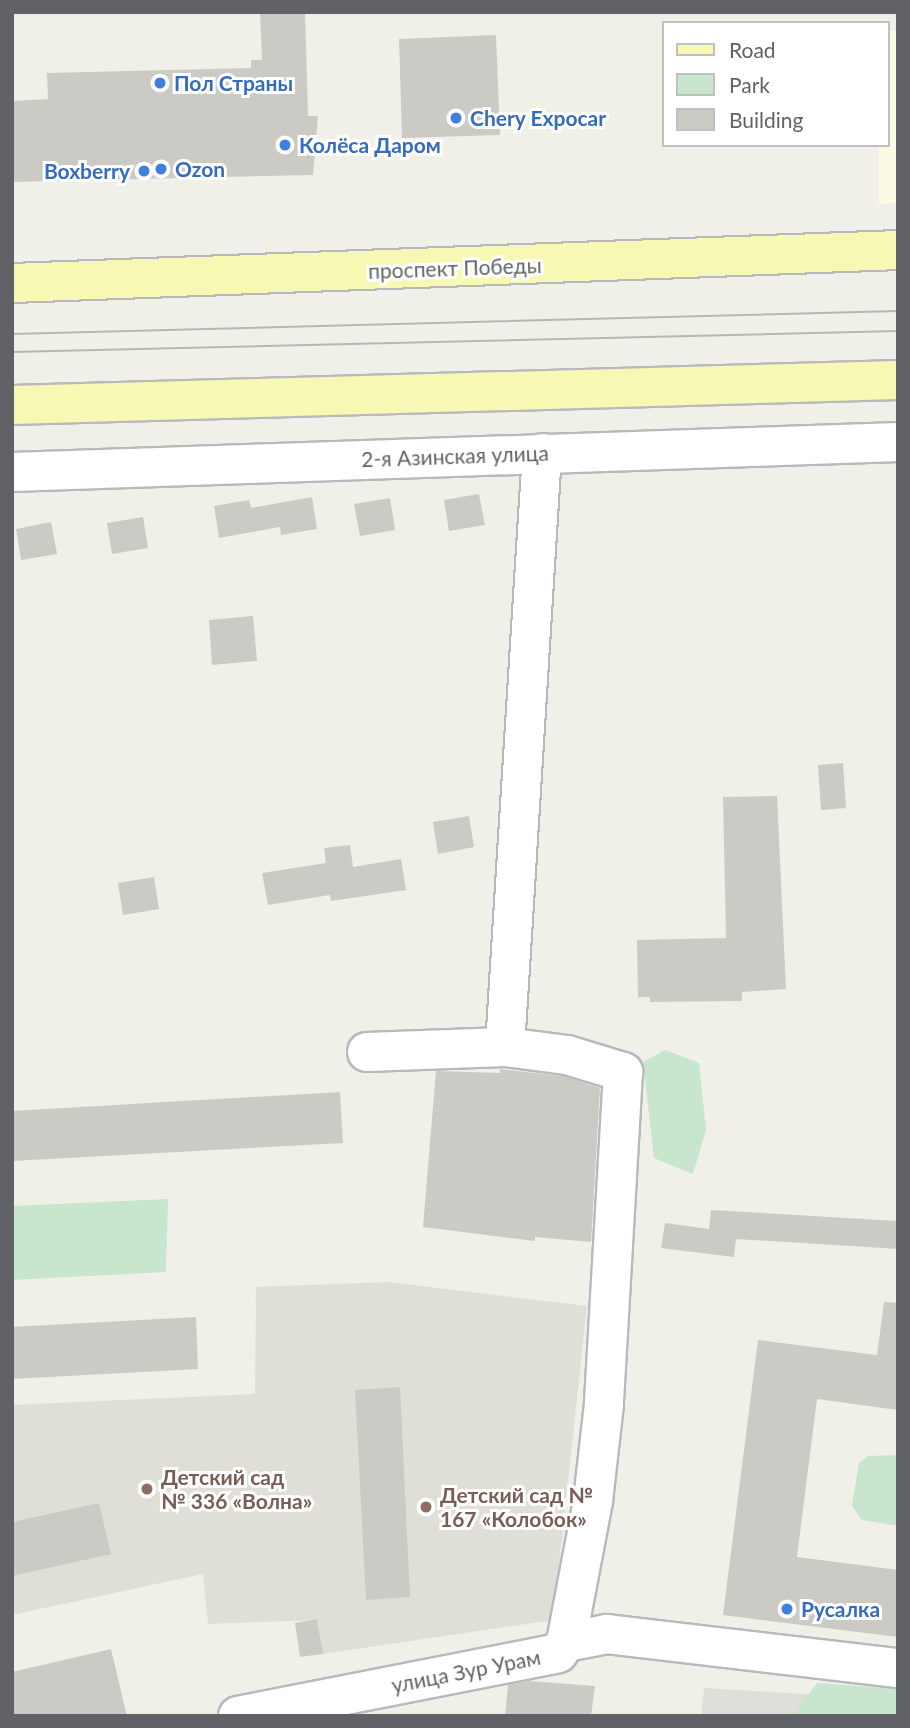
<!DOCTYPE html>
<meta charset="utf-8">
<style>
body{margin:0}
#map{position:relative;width:910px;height:1728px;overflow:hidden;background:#f0f0e9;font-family:Lato,sans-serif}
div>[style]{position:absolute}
.commercial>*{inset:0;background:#fbfae2}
.industrial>*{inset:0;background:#dfdfda}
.education>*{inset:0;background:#e0dfd7}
.green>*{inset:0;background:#c8e5cd}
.building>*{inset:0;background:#cccac5}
.roads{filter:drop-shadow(2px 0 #b8b9bd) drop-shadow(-2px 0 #b8b9bd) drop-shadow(0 2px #b8b9bd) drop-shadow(0 -2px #b8b9bd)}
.minor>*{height:38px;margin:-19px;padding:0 19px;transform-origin:19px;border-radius:19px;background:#fff}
.major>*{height:38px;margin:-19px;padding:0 19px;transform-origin:19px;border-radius:19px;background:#f8f8b5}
.tram>*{height:2px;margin:-1px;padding:0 1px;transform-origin:1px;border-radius:1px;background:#b6b6b7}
.dots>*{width:19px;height:19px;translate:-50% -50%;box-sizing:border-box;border:4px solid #fff;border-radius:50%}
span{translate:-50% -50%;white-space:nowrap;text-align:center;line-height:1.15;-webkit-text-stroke:6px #fff;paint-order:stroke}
.shop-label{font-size:21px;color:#366cbe;font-weight:700}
.left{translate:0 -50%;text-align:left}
.right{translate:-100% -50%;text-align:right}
.street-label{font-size:21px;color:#606267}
.education-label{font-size:21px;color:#785e54;font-weight:700}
.frame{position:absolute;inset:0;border:14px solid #606267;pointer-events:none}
.legend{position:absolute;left:662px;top:21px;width:228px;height:126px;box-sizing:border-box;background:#fff;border:2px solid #bfc0c2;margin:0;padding:9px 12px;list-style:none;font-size:21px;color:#606267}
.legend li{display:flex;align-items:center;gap:14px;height:35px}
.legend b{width:35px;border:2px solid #bfc0c2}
</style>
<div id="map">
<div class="commercial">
<div style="clip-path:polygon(887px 31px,898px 31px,898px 203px,879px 204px,879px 145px,887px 145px)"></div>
</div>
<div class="industrial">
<div style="clip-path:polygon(704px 1688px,890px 1699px,888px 1716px,701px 1716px)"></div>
</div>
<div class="education">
<div style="clip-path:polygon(389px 1282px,587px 1306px,553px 1620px,323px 1654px,317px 1620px,208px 1624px,203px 1574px,12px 1615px,12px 1405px,255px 1394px,256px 1287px)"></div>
</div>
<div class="green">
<div style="clip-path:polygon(665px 1050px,699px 1063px,706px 1130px,693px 1174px,654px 1158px,643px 1062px)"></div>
<div style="clip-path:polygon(168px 1199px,166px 1272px,12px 1280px,12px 1206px)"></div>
<div style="clip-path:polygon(898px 1455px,898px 1526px,862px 1520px,852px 1506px,859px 1463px,868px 1456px)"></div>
<div style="clip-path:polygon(817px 1683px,898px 1689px,898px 1716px,792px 1716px)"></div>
</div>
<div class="building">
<div style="clip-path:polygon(260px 12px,305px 12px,308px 116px,318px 116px,313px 175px,12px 182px,12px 101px,48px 99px,47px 73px,251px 68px,251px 60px,262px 60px)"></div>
<div style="clip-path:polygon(496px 35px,500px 135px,402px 138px,399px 39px)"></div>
<div style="clip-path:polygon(479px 494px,485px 525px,449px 531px,444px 500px)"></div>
<div style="clip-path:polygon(312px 497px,317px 529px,281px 535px,280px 527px,219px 538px,214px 506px,249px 500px,251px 508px)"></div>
<div style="clip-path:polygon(390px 498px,395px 530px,360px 536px,354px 504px)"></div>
<div style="clip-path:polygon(143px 517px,148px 548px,112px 554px,107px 523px)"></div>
<div style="clip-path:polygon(51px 522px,57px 554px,21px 560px,16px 529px)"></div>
<div style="clip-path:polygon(253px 616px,257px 661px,212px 665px,209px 620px)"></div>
<div style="clip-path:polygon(843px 763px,846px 808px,821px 810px,818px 765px)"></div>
<div style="clip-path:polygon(777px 796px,786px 989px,742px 992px,742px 1001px,650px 1002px,650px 997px,638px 997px,637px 940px,726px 938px,723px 797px)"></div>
<div style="clip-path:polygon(469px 816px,474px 847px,438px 854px,433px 822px)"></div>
<div style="clip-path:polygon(350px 845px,353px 867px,401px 859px,406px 890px,331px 901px,330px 895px,268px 905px,262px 873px,326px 863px,324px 848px)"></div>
<div style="clip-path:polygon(154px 877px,159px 909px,123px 915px,118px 883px)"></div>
<div style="clip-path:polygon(500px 1069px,562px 1076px,600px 1088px,591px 1242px,535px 1237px,535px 1241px,423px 1227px,436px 1071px,500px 1073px)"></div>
<div style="clip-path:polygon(340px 1092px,343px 1143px,12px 1161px,12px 1111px)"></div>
<div style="clip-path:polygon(711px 1210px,898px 1221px,898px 1249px,736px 1239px,734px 1257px,661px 1248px,665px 1223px,709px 1229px)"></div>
<div style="clip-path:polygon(884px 1302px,898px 1303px,898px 1410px,817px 1399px,797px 1557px,898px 1570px,898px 1637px,723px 1615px,758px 1340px,877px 1355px)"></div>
<div style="clip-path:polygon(196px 1317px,198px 1369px,12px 1379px,12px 1327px)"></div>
<div style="clip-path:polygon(400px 1387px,410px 1597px,366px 1600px,355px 1390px)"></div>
<div style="clip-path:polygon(99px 1503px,111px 1554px,12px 1576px,12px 1522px)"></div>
<div style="clip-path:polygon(317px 1619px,323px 1654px,300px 1657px,295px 1623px)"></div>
<div style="clip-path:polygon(111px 1649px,127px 1716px,12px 1716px,12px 1672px)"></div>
<div style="clip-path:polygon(529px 1681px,595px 1686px,591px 1716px,505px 1716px,508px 1685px)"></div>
</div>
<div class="roads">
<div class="minor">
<div style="left:12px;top:472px;width:887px;rotate:-1.94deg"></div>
<div style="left:505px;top:1047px;width:595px;rotate:-86.44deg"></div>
<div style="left:367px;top:1052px;width:138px;rotate:-2.1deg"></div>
<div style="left:505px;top:1047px;width:63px;rotate:7.4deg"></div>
<div style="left:567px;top:1055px;width:59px;rotate:16.9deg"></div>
<div style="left:623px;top:1072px;width:333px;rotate:93.3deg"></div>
<div style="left:604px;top:1404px;width:98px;rotate:96.5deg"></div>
<div style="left:593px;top:1501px;width:144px;rotate:100.8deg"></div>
<div style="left:238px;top:1716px;width:326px;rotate:-11.1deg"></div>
<div style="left:558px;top:1653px;width:14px;rotate:-54deg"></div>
<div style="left:566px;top:1642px;width:42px;rotate:-11deg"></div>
<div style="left:607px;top:1634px;width:293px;rotate:6.7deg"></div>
</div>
<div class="major">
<div style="left:12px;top:283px;width:887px;rotate:-2.13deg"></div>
<div style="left:12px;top:405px;width:886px;rotate:-1.62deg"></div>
</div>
</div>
<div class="tram">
<div style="left:12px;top:334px;width:886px;rotate:-1.49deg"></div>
<div style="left:12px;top:352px;width:886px;rotate:-1.36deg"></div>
</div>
<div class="dots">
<div style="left:160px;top:83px;background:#3f7fe0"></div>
<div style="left:456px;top:118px;background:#3f7fe0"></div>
<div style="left:285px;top:145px;background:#3f7fe0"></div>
<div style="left:161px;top:169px;background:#3f7fe0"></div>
<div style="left:144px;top:171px;background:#3f7fe0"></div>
<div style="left:147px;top:1489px;background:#8d6e63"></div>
<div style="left:426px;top:1507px;background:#8d6e63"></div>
<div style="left:787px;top:1609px;background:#3f7fe0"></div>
</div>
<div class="shop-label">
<span class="left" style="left:174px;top:83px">Пол Страны</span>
<span class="left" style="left:470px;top:118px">Chery Expocar</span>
<span class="left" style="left:299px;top:145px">Колёса Даром</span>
<span class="left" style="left:175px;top:169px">Ozon</span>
<span class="right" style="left:130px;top:171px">Boxberry</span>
<span class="left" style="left:801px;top:1609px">Русалка</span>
</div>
<div class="street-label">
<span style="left:455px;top:268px;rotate:-2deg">проспект Победы</span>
<span style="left:455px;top:456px;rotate:-2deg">2-я Азинская улица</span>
<span style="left:466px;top:1671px;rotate:-11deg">улица Зур Урам</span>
</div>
<div class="education-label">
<span class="left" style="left:161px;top:1489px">Детский сад<br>№ 336 «Волна»</span>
<span class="left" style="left:440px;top:1507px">Детский сад №<br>167 «Колобок»</span>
</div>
<div class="frame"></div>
<ul class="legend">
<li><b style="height:9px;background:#f8f8b5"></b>Road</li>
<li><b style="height:19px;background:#c8e5cd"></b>Park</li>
<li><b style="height:19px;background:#cccac5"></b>Building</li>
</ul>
</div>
